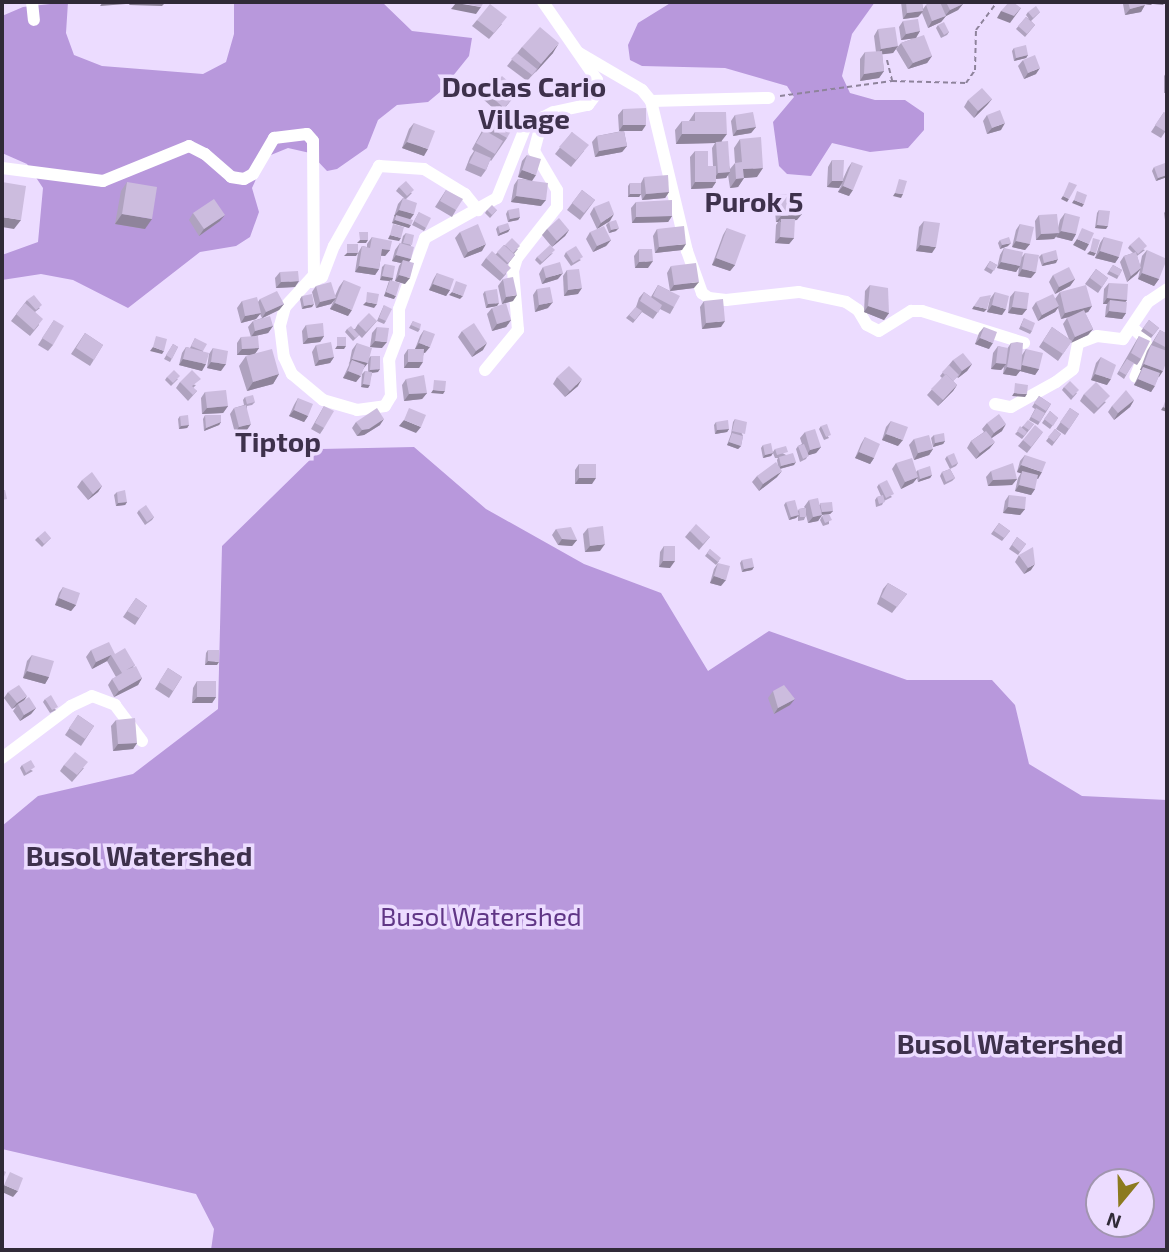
<!DOCTYPE html>
<style>
body{margin:0}
#map{position:relative;width:1169px;height:1252px;overflow:hidden;background:#ecdcff;font-family:"Exo 2",sans-serif}
div>[style]{position:absolute}
.forest>*{inset:0;background:#b898dc}
.path>*{height:2px;margin-top:-1px;transform-origin:0;background:repeating-linear-gradient(90deg,#8e839b 0 5px,transparent 0 8.5px)}
.minor>*{height:12px;margin:-6px;padding:0 6px;transform-origin:6px;border-radius:6px;background:#fff}
.wall>*{inset:0;background:#afa2bf}
.shaded-wall>*{inset:0;background:#8f849b}
.building>*{inset:0;background:#ccbcde}
span{translate:-50% -50%;white-space:nowrap;text-align:center;line-height:1.15;-webkit-text-stroke:7px #ecdcff;paint-order:stroke}
.park-label{font-size:26px;color:#603686}
.neighbourhood-label{font-size:28px;color:#3e314c;font-weight:700}
.frame{position:absolute;inset:0;border:4px solid #302a37;pointer-events:none}
.north{position:absolute;left:1085px;top:1168px;width:70px;height:70px;box-sizing:border-box;background:#ecdcff;border:2px solid #a195af;border-radius:50%;rotate:199deg;font-size:19px;font-weight:700;line-height:28px;text-align:center;color:#302a37}
.north::after{content:'';display:block;margin:auto;width:24px;height:32px;background:#8c7a1f;clip-path:polygon(50% 0,100% 100%,50% 72%,0 100%)}
</style>
<div id="map">
<div class="forest">
<div style="clip-path:polygon(68px 2px,66px 33px,74px 55px,102px 66px,203px 74px,226px 62px,234px 34px,234px 2px,382px 2px,412px 31px,472px 38px,469px 56px,440px 92px,428px 102px,397px 105px,378px 120px,367px 148px,337px 169px,327px 171px,310px 153px,288px 148px,266px 157px,252px 188px,259px 212px,250px 237px,236px 246px,200px 252px,128px 308px,73px 280px,41px 274px,2px 280px,2px 255px,38px 242px,43px 188px,27px 164px,2px 153px,2px 16px,23px 7px)"></div>
<div style="clip-path:polygon(672px 2px,875px 2px,852px 34px,842px 76px,850px 93px,875px 100px,905px 100px,924px 113px,924px 130px,908px 148px,870px 152px,832px 143px,811px 176px,787px 174px,779px 166px,773px 122px,794px 97px,787px 86px,725px 68px,642px 66px,630px 60px,628px 45px,638px 23px)"></div>
<div style="clip-path:polygon(evenodd,414px 447px,486px 509px,584px 564px,661px 593px,708px 671px,769px 631px,907px 680px,992px 680px,1015px 705px,1029px 764px,1082px 796px,1167px 800px,1167px 1250px,211px 1250px,214px 1229px,196px 1194px,2px 1149px,2px 826px,38px 796px,133px 774px,218px 709px,222px 546px,321px 449px,414px 447px,1099px 1182px,1141px 1182px,1141px 1224px,1099px 1224px,1099px 1182px)"></div>
</div>
<div class="path">
<div style="left:887px;top:60px;width:21px;rotate:76deg"></div>
<div style="left:780px;top:96px;width:113px;rotate:-7.6deg"></div>
<div style="left:892px;top:81px;width:74px;rotate:1.5deg"></div>
<div style="left:966px;top:83px;width:16px;rotate:-55deg"></div>
<div style="left:975px;top:70px;width:40px;rotate:-88.6deg"></div>
<div style="left:976px;top:30px;width:35px;rotate:-53deg"></div>
</div>
<div class="minor">
<div style="left:32px;top:2px;width:18px;rotate:84deg"></div>
<div style="left:579px;top:53px;width:73px;rotate:30.4deg"></div>
<div style="left:642px;top:90px;width:14px;rotate:51deg"></div>
<div style="left:651px;top:101px;width:154px;rotate:76.5deg"></div>
<div style="left:687px;top:251px;width:45px;rotate:70.3deg"></div>
<div style="left:702px;top:293px;width:9px;rotate:36deg"></div>
<div style="left:709px;top:298px;width:17px;rotate:7deg"></div>
<div style="left:726px;top:300px;width:73px;rotate:-6.3deg"></div>
<div style="left:799px;top:292px;width:48px;rotate:12deg"></div>
<div style="left:846px;top:302px;width:14px;rotate:34deg"></div>
<div style="left:858px;top:310px;width:17px;rotate:59deg"></div>
<div style="left:867px;top:325px;width:13px;rotate:27deg"></div>
<div style="left:879px;top:331px;width:38px;rotate:-32deg"></div>
<div style="left:911px;top:311px;width:11px"></div>
<div style="left:922px;top:311px;width:107px;rotate:17.4deg"></div>
<div style="left:651px;top:101px;width:118px;rotate:-1.5deg"></div>
<div style="left:2px;top:168px;width:102px;rotate:7.3deg"></div>
<div style="left:103px;top:181px;width:93px;rotate:-22.1deg"></div>
<div style="left:189px;top:146px;width:18px;rotate:27deg"></div>
<div style="left:205px;top:154px;width:35px;rotate:41deg"></div>
<div style="left:231px;top:177px;width:13px;rotate:9deg"></div>
<div style="left:244px;top:179px;width:10px;rotate:-29deg"></div>
<div style="left:253px;top:174px;width:42px;rotate:-59.7deg"></div>
<div style="left:274px;top:138px;width:33px;rotate:-7deg"></div>
<div style="left:307px;top:134px;width:9px;rotate:49deg"></div>
<div style="left:313px;top:141px;width:134px;rotate:89.6deg"></div>
<div style="left:314px;top:275px;width:43px;rotate:132.2deg"></div>
<div style="left:285px;top:307px;width:20px;rotate:105deg"></div>
<div style="left:280px;top:326px;width:31px;rotate:83deg"></div>
<div style="left:284px;top:357px;width:19px;rotate:65deg"></div>
<div style="left:292px;top:374px;width:40px;rotate:40deg"></div>
<div style="left:323px;top:400px;width:35px;rotate:16deg"></div>
<div style="left:357px;top:410px;width:28px;rotate:-8deg"></div>
<div style="left:385px;top:406px;width:12px;rotate:-59deg"></div>
<div style="left:391px;top:396px;width:36px;rotate:-93deg"></div>
<div style="left:389px;top:360px;width:28px;rotate:-69deg"></div>
<div style="left:399px;top:334px;width:25px;rotate:-90deg"></div>
<div style="left:399px;top:309px;width:76px;rotate:-69.9deg"></div>
<div style="left:425px;top:238px;width:82px;rotate:-29.1deg"></div>
<div style="left:497px;top:198px;width:78px;rotate:-68.1deg"></div>
<div style="left:526px;top:126px;width:31px;rotate:-27deg"></div>
<div style="left:554px;top:112px;width:35px;rotate:-12deg"></div>
<div style="left:588px;top:105px;width:15px;rotate:-53deg"></div>
<div style="left:597px;top:93px;width:13px;rotate:-90deg"></div>
<div style="left:597px;top:80px;width:95px;rotate:-124.7deg"></div>
<div style="left:312px;top:282px;width:11px;rotate:-27deg"></div>
<div style="left:322px;top:277px;width:33px;rotate:-69deg"></div>
<div style="left:334px;top:246px;width:92px;rotate:-60.6deg"></div>
<div style="left:379px;top:166px;width:45px;rotate:3.8deg"></div>
<div style="left:424px;top:169px;width:48px;rotate:31.4deg"></div>
<div style="left:465px;top:194px;width:21px;rotate:51deg"></div>
<div style="left:1134px;top:329px;width:15px;rotate:42deg"></div>
<div style="left:1145px;top:339px;width:9px;rotate:77deg"></div>
<div style="left:1147px;top:348px;width:31px;rotate:112deg"></div>
<div style="left:485px;top:370px;width:52px;rotate:-50.5deg"></div>
<div style="left:518px;top:330px;width:59px;rotate:-94.8deg"></div>
<div style="left:513px;top:271px;width:14px;rotate:-73deg"></div>
<div style="left:517px;top:258px;width:65px;rotate:-51.9deg"></div>
<div style="left:557px;top:207px;width:17px;rotate:-90deg"></div>
<div style="left:557px;top:190px;width:45px;rotate:-120.5deg"></div>
<div style="left:534px;top:151px;width:35px;rotate:-75deg"></div>
<div style="left:995px;top:404px;width:16px;rotate:11deg"></div>
<div style="left:1011px;top:407px;width:51px;rotate:-29.1deg"></div>
<div style="left:1056px;top:382px;width:21px;rotate:-37deg"></div>
<div style="left:1073px;top:369px;width:26px;rotate:-79deg"></div>
<div style="left:1078px;top:343px;width:20px;rotate:-20deg"></div>
<div style="left:1097px;top:336px;width:26px;rotate:7deg"></div>
<div style="left:1123px;top:339px;width:45px;rotate:-56deg"></div>
<div style="left:1148px;top:302px;width:23px;rotate:-34deg"></div>
<div style="left:2px;top:758px;width:86px;rotate:-37deg"></div>
<div style="left:71px;top:706px;width:23px;rotate:-25deg"></div>
<div style="left:92px;top:696px;width:25px;rotate:21deg"></div>
<div style="left:115px;top:705px;width:45px;rotate:53.1deg"></div>
</div>
<div class="wall">
<div style="clip-path:polygon(901px 2px,922px 2px,923px 9px,926px 5px,931px 2px,962px 2px,963px 4px,958px 10px,946px 16px,941px 22px,928px 28px,922px 13px,918px 17px,903px 19px)"></div>
<div style="clip-path:polygon(1124px 2px,1153px 2px,1151px 5px,1145px 4px,1141px 12px,1125px 15px,1123px 4px)"></div>
<div style="clip-path:polygon(1028px 12px,1040px 12px,1031px 21px,1035px 25px,1025px 37px,1016px 29px,1026px 17px,1029px 19px,1026px 15px)"></div>
<div style="clip-path:polygon(477px 20px,502px 24px,489px 39px,472px 26px)"></div>
<div style="clip-path:polygon(903px 21px,920px 31px,916px 37px,932px 56px,927px 63px,908px 69px,896px 49px,901px 43px,915px 38px,901px 40px,899px 27px)"></div>
<div style="clip-path:polygon(938px 25px,949px 32px,947px 35px,941px 38px,936px 28px)"></div>
<div style="clip-path:polygon(878px 29px,898px 46px,893px 53px,882px 54px,884px 71px,879px 78px,860px 81px,860px 59px,865px 52px,876px 52px,874px 36px)"></div>
<div style="clip-path:polygon(522px 47px,553px 53px,527px 81px,507px 66px)"></div>
<div style="clip-path:polygon(1014px 48px,1028px 55px,1026px 58px,1014px 61px,1012px 51px)"></div>
<div style="clip-path:polygon(1023px 60px,1036px 74px,1024px 79px,1018px 66px)"></div>
<div style="clip-path:polygon(1166px 73px,1167px 93px,1164px 93px,1164px 76px)"></div>
<div style="clip-path:polygon(519px 91px,503px 110px,507px 138px,491px 161px,490px 160px,486px 170px,481px 177px,465px 170px,470px 157px,474px 151px,472px 149px,494px 109px,483px 99px,487px 93px)"></div>
<div style="clip-path:polygon(992px 99px,987px 105px,974px 118px,964px 107px,968px 100px)"></div>
<div style="clip-path:polygon(623px 109px,642px 131px,624px 131px,627px 146px,622px 152px,595px 157px,592px 142px,597px 136px,622px 131px,619px 131px,618px 115px)"></div>
<div style="clip-path:polygon(695px 112px,722px 141px,730px 169px,735px 163px,734px 148px,740px 139px,757px 177px,744px 178px,738px 187px,730px 188px,728px 175px,726px 178px,716px 179px,716px 182px,712px 188px,691px 189px,690px 157px,695px 151px,708px 166px,713px 166px,712px 148px,715px 143px,676px 144px,675px 130px,682px 121px,689px 121px)"></div>
<div style="clip-path:polygon(1164px 112px,1167px 129px,1161px 138px,1151px 132px)"></div>
<div style="clip-path:polygon(735px 115px,756px 127px,751px 133px,733px 136px,731px 121px)"></div>
<div style="clip-path:polygon(987px 115px,1001px 130px,987px 134px,983px 121px)"></div>
<div style="clip-path:polygon(414px 123px,424px 156px,402px 148px,409px 129px)"></div>
<div style="clip-path:polygon(572px 132px,584px 151px,571px 167px,555px 154px)"></div>
<div style="clip-path:polygon(527px 155px,532px 181px,541px 206px,511px 202px,514px 185px,518px 179px,530px 180px,518px 177px,522px 161px)"></div>
<div style="clip-path:polygon(832px 160px,843px 179px,848px 168px,852px 162px,849px 196px,838px 192px,842px 184px,839px 188px,827px 187px,828px 167px)"></div>
<div style="clip-path:polygon(1154px 167px,1167px 177px,1156px 181px,1152px 171px)"></div>
<div style="clip-path:polygon(644px 177px,669px 192px,665px 198px,642px 200px,641px 194px,639px 197px,628px 197px,628px 186px,630px 183px,641px 183px)"></div>
<div style="clip-path:polygon(127px 182px,145px 229px,115px 224px,121px 191px)"></div>
<div style="clip-path:polygon(399px 187px,412px 193px,406px 199px,410px 219px,409px 228px,392px 223px,398px 204px,403px 198px,404px 198px,396px 191px)"></div>
<div style="clip-path:polygon(446px 190px,456px 210px,452px 217px,435px 207px)"></div>
<div style="clip-path:polygon(582px 190px,595px 200px,580px 220px,567px 210px)"></div>
<div style="clip-path:polygon(778px 195px,797px 220px,794px 220px,794px 238px,789px 244px,775px 243px,776px 225px,778px 222px,776px 222px,774px 201px)"></div>
<div style="clip-path:polygon(636px 202px,672px 216px,668px 222px,632px 223px,631px 208px)"></div>
<div style="clip-path:polygon(594px 207px,610px 221px,597px 229px,590px 214px)"></div>
<div style="clip-path:polygon(1167px 209px,1167px 234px,1164px 213px)"></div>
<div style="clip-path:polygon(487px 210px,497px 210px,490px 218px,485px 213px)"></div>
<div style="clip-path:polygon(508px 210px,520px 217px,518px 220px,508px 222px,506px 214px)"></div>
<div style="clip-path:polygon(1099px 210px,1106px 229px,1095px 228px,1097px 213px)"></div>
<div style="clip-path:polygon(419px 212px,426px 228px,424px 231px,412px 225px)"></div>
<div style="clip-path:polygon(193px 213px,220px 221px,199px 236px,189px 220px)"></div>
<div style="clip-path:polygon(1065px 213px,1076px 234px,1072px 241px,1056px 237px,1057px 235px,1054px 239px,1036px 240px,1035px 221px,1039px 215px,1058px 228px,1060px 220px)"></div>
<div style="clip-path:polygon(924px 221px,932px 253px,916px 251px,919px 227px)"></div>
<div style="clip-path:polygon(609px 222px,616px 231px,609px 233px,606px 225px)"></div>
<div style="clip-path:polygon(1020px 224px,1030px 244px,1025px 250px,1012px 247px,1016px 230px)"></div>
<div style="clip-path:polygon(498px 226px,510px 229px,508px 232px,498px 236px,496px 229px)"></div>
<div style="clip-path:polygon(727px 228px,735px 265px,730px 271px,712px 265px,723px 235px)"></div>
<div style="clip-path:polygon(547px 229px,569px 230px,565px 236px,552px 247px,542px 235px)"></div>
<div style="clip-path:polygon(657px 229px,682px 250px,655px 253px,653px 236px)"></div>
<div style="clip-path:polygon(460px 232px,482px 251px,464px 258px,455px 238px)"></div>
<div style="clip-path:polygon(590px 232px,611px 240px,606px 246px,593px 252px,586px 239px)"></div>
<div style="clip-path:polygon(406px 233px,411px 246px,411px 259px,409px 262px,405px 284px,395px 281px,399px 266px,401px 263px,392px 261px,395px 250px,400px 243px,401px 244px,403px 236px)"></div>
<div style="clip-path:polygon(372px 237px,390px 250px,385px 256px,381px 256px,379px 269px,375px 275px,355px 272px,358px 253px,362px 246px,367px 247px,367px 244px)"></div>
<div style="clip-path:polygon(1104px 237px,1119px 257px,1115px 263px,1095px 258px,1100px 243px)"></div>
<div style="clip-path:polygon(1000px 240px,1008px 246px,1000px 249px,998px 243px)"></div>
<div style="clip-path:polygon(504px 245px,518px 249px,514px 254px,515px 255px,507px 265px,506px 274px,500px 281px,481px 265px,486px 258px,496px 254px)"></div>
<div style="clip-path:polygon(1130px 245px,1145px 250px,1137px 256px,1140px 266px,1142px 256px,1147px 250px,1159px 279px,1154px 286px,1138px 279px,1140px 270px,1127px 282px,1120px 262px,1124px 256px,1133px 253px,1128px 248px)"></div>
<div style="clip-path:polygon(1004px 248px,1022px 257px,1025px 253px,1031px 278px,1018px 276px,1019px 267px,1016px 272px,997px 268px,1000px 255px)"></div>
<div style="clip-path:polygon(639px 249px,648px 268px,635px 268px,634px 256px)"></div>
<div style="clip-path:polygon(566px 252px,581px 260px,571px 266px,564px 256px)"></div>
<div style="clip-path:polygon(553px 253px,540px 265px,535px 260px,537px 257px)"></div>
<div style="clip-path:polygon(1042px 254px,1056px 263px,1042px 266px,1039px 257px)"></div>
<div style="clip-path:polygon(990px 261px,997px 265px,991px 274px,984px 270px)"></div>
<div style="clip-path:polygon(385px 264px,393px 278px,392px 281px,394px 299px,384px 296px,389px 281px,380px 280px,382px 267px)"></div>
<div style="clip-path:polygon(1113px 265px,1122px 270px,1117px 279px,1107px 274px)"></div>
<div style="clip-path:polygon(671px 266px,694px 288px,670px 291px,674px 307px,670px 314px,660px 309px,653px 319px,642px 312px,633px 323px,626px 318px,636px 307px,639px 298px,644px 292px,651px 297px,658px 285px,670px 291px,667px 273px)"></div>
<div style="clip-path:polygon(543px 267px,558px 279px,542px 284px,539px 274px)"></div>
<div style="clip-path:polygon(1096px 269px,1108px 278px,1098px 293px,1085px 284px)"></div>
<div style="clip-path:polygon(567px 270px,578px 294px,564px 296px,563px 276px)"></div>
<div style="clip-path:polygon(280px 272px,295px 287px,276px 288px,275px 278px)"></div>
<div style="clip-path:polygon(437px 273px,450px 290px,446px 296px,429px 290px,433px 280px)"></div>
<div style="clip-path:polygon(1053px 275px,1075px 279px,1070px 286px,1055px 294px,1049px 282px)"></div>
<div style="clip-path:polygon(503px 279px,513px 301px,502px 304px,498px 286px)"></div>
<div style="clip-path:polygon(344px 280px,348px 316px,330px 309px,334px 300px,331px 304px,316px 308px,312px 292px,316px 286px,335px 296px,339px 287px)"></div>
<div style="clip-path:polygon(1109px 283px,1127px 300px,1125px 302px,1126px 313px,1122px 319px,1105px 317px,1106px 307px,1107px 304px,1103px 304px,1104px 289px)"></div>
<div style="clip-path:polygon(870px 285px,889px 313px,884px 320px,864px 312px,865px 291px)"></div>
<div style="clip-path:polygon(537px 289px,548px 308px,535px 312px,533px 295px)"></div>
<div style="clip-path:polygon(485px 291px,497px 306px,486px 308px,483px 294px)"></div>
<div style="clip-path:polygon(1015px 291px,1027px 309px,1022px 315px,1008px 313px,1010px 297px)"></div>
<div style="clip-path:polygon(995px 292px,1002px 315px,987px 312px,990px 299px)"></div>
<div style="clip-path:polygon(1060px 292px,1092px 306px,1088px 312px,1085px 313px,1093px 329px,1088px 335px,1071px 342px,1058px 361px,1039px 347px,1052px 327px,1069px 339px,1063px 324px,1067px 318px,1069px 317px,1061px 319px,1058px 308px,1055px 312px,1038px 321px,1032px 308px,1036px 302px,1055px 299px)"></div>
<div style="clip-path:polygon(1167px 293px,1167px 315px,1165px 297px)"></div>
<div style="clip-path:polygon(302px 296px,312px 307px,302px 309px,300px 299px)"></div>
<div style="clip-path:polygon(260px 299px,284px 304px,279px 310px,263px 318px,273px 326px,268px 333px,255px 336px,259px 348px,255px 354px,279px 374px,273px 384px,247px 391px,239px 366px,246px 356px,251px 355px,237px 355px,237px 343px,241px 337px,251px 337px,248px 327px,253px 321px,262px 318px,260px 314px,256px 319px,241px 323px,237px 308px,242px 301px,258px 302px)"></div>
<div style="clip-path:polygon(27px 300px,40px 308px,35px 312px,39px 325px,30px 336px,11px 321px)"></div>
<div style="clip-path:polygon(704px 301px,721px 327px,702px 329px,700px 307px)"></div>
<div style="clip-path:polygon(384px 305px,386px 321px,384px 324px,377px 321px)"></div>
<div style="clip-path:polygon(492px 308px,511px 320px,506px 327px,492px 331px,487px 314px)"></div>
<div style="clip-path:polygon(1024px 318px,1032px 331px,1030px 334px,1019px 329px)"></div>
<div style="clip-path:polygon(54px 320px,53px 345px,48px 351px,38px 345px)"></div>
<div style="clip-path:polygon(1149px 320px,1159px 328px,1151px 338px,1141px 331px)"></div>
<div style="clip-path:polygon(377px 321px,362px 338px,359px 335px,353px 341px,345px 332px,347px 329px,355px 329px,358px 324px)"></div>
<div style="clip-path:polygon(413px 321px,420px 329px,418px 332px,409px 328px)"></div>
<div style="clip-path:polygon(306px 325px,324px 336px,320px 342px,303px 344px,302px 331px)"></div>
<div style="clip-path:polygon(377px 327px,382px 348px,370px 347px,372px 333px)"></div>
<div style="clip-path:polygon(984px 327px,989px 349px,975px 344px,979px 333px)"></div>
<div style="clip-path:polygon(424px 330px,425px 353px,424px 353px,419px 368px,404px 368px,404px 355px,408px 349px,415px 349px,420px 336px)"></div>
<div style="clip-path:polygon(1160px 330px,1167px 334px,1167px 360px,1151px 392px,1134px 385px,1141px 370px,1140px 370px,1147px 351px)"></div>
<div style="clip-path:polygon(462px 331px,483px 350px,472px 357px,458px 337px)"></div>
<div style="clip-path:polygon(85px 333px,103px 345px,90px 366px,71px 354px)"></div>
<div style="clip-path:polygon(1139px 336px,1141px 359px,1137px 365px,1133px 363px,1124px 379px,1117px 374px)"></div>
<div style="clip-path:polygon(195px 338px,203px 351px,202px 371px,179px 365px,182px 353px,186px 347px,190px 348px)"></div>
<div style="clip-path:polygon(357px 343px,369px 358px,371px 356px,378px 372px,372px 373px,368px 388px,361px 387px,362px 374px,365px 371px,368px 372px,368px 360px,356px 382px,343px 378px,349px 365px,352px 350px)"></div>
<div style="clip-path:polygon(1011px 343px,1022px 355px,1026px 349px,1039px 369px,1035px 375px,1020px 371px,1016px 376px,1003px 374px,1004px 367px,1001px 370px,991px 369px,993px 353px,998px 346px,1007px 349px)"></div>
<div style="clip-path:polygon(173px 344px,178px 347px,170px 362px,164px 359px)"></div>
<div style="clip-path:polygon(316px 345px,334px 357px,330px 363px,315px 366px,312px 352px)"></div>
<div style="clip-path:polygon(213px 348px,221px 371px,207px 368px,209px 354px)"></div>
<div style="clip-path:polygon(1101px 357px,1107px 385px,1091px 380px,1096px 363px)"></div>
<div style="clip-path:polygon(953px 360px,972px 364px,967px 371px,958px 378px,957px 377px,953px 381px,957px 385px,953px 391px,938px 406px,927px 395px,942px 378px,940px 376px)"></div>
<div style="clip-path:polygon(167px 377px,178px 379px,171px 386px,165px 380px)"></div>
<div style="clip-path:polygon(557px 377px,578px 386px,565px 397px,553px 384px)"></div>
<div style="clip-path:polygon(406px 379px,427px 393px,422px 399px,404px 401px,402px 385px)"></div>
<div style="clip-path:polygon(180px 382px,196px 385px,193px 388px,197px 391px,188px 401px,176px 388px)"></div>
<div style="clip-path:polygon(1064px 387px,1077px 393px,1071px 400px,1062px 390px)"></div>
<div style="clip-path:polygon(205px 392px,228px 406px,223px 413px,202px 414px,201px 398px)"></div>
<div style="clip-path:polygon(1084px 394px,1106px 402px,1094px 414px,1080px 401px)"></div>
<div style="clip-path:polygon(1039px 396px,1051px 404px,1038px 425px,1029px 420px,1035px 409px,1032px 407px)"></div>
<div style="clip-path:polygon(245px 397px,255px 402px,252px 405px,247px 406px,247px 430px,235px 433px,230px 414px,234px 408px,244px 405px,243px 400px)"></div>
<div style="clip-path:polygon(298px 398px,308px 416px,304px 422px,289px 416px,294px 405px)"></div>
<div style="clip-path:polygon(1134px 400px,1130px 407px,1114px 420px,1108px 412px,1112px 406px)"></div>
<div style="clip-path:polygon(324px 406px,324px 428px,320px 434px,311px 429px)"></div>
<div style="clip-path:polygon(1070px 408px,1079px 414px,1065px 435px,1056px 429px)"></div>
<div style="clip-path:polygon(1050px 411px,1058px 418px,1050px 429px,1042px 423px)"></div>
<div style="clip-path:polygon(205px 415px,221px 422px,219px 425px,204px 431px,203px 419px)"></div>
<div style="clip-path:polygon(180px 416px,189px 425px,187px 428px,179px 429px,178px 419px)"></div>
<div style="clip-path:polygon(735px 419px,743px 436px,741px 446px,738px 449px,727px 445px,731px 434px,733px 422px)"></div>
<div style="clip-path:polygon(891px 421px,898px 446px,882px 440px,886px 427px)"></div>
<div style="clip-path:polygon(356px 422px,380px 425px,364px 435px,357px 436px,352px 428px)"></div>
<div style="clip-path:polygon(716px 422px,729px 429px,727px 432px,715px 434px,714px 425px)"></div>
<div style="clip-path:polygon(987px 423px,1002px 431px,992px 438px,990px 448px,976px 459px,967px 448px,971px 441px,984px 432px,982px 429px)"></div>
<div style="clip-path:polygon(1034px 424px,1022px 439px,1015px 434px,1023px 426px)"></div>
<div style="clip-path:polygon(821px 426px,829px 438px,824px 440px,819px 429px)"></div>
<div style="clip-path:polygon(1055px 429px,1061px 434px,1052px 446px,1046px 441px)"></div>
<div style="clip-path:polygon(805px 432px,821px 447px,816px 453px,808px 455px,806px 459px,800px 462px,796px 449px,798px 446px,802px 444px,800px 438px)"></div>
<div style="clip-path:polygon(1043px 432px,1027px 453px,1018px 446px,1023px 440px)"></div>
<div style="clip-path:polygon(934px 435px,945px 441px,943px 444px,933px 447px,931px 438px)"></div>
<div style="clip-path:polygon(865px 437px,874px 458px,870px 464px,855px 458px,861px 444px)"></div>
<div style="clip-path:polygon(914px 439px,933px 449px,929px 455px,914px 460px,909px 445px)"></div>
<div style="clip-path:polygon(763px 445px,773px 452px,775px 449px,786px 455px,794px 465px,780px 469px,777px 477px,759px 491px,752px 482px,757px 476px,778px 466px,777px 460px,778px 458px,775px 458px,773px 453px,771px 456px,763px 458px,761px 448px)"></div>
<div style="clip-path:polygon(1025px 455px,1035px 489px,1031px 495px,1015px 491px,1018px 478px,1021px 473px,1017px 472px,1020px 461px)"></div>
<div style="clip-path:polygon(947px 456px,958px 463px,956px 466px,950px 469px,955px 478px,952px 481px,944px 485px,940px 476px,942px 472px,950px 469px,945px 459px)"></div>
<div style="clip-path:polygon(896px 463px,916px 472px,918px 470px,932px 475px,930px 478px,918px 482px,917px 478px,913px 483px,901px 489px,892px 469px)"></div>
<div style="clip-path:polygon(579px 464px,592px 484px,575px 484px,575px 470px)"></div>
<div style="clip-path:polygon(991px 471px,1017px 479px,1012px 485px,988px 486px,986px 477px)"></div>
<div style="clip-path:polygon(82px 480px,102px 486px,98px 492px,88px 500px,77px 487px)"></div>
<div style="clip-path:polygon(879px 484px,892px 497px,884px 501px,882px 505px,876px 507px,875px 500px,877px 497px,881px 496px,877px 487px)"></div>
<div style="clip-path:polygon(117px 492px,127px 502px,125px 505px,116px 506px,114px 495px)"></div>
<div style="clip-path:polygon(1009px 495px,1025px 509px,1020px 515px,1003px 513px,1005px 501px)"></div>
<div style="clip-path:polygon(809px 500px,820px 505px,820px 503px,833px 511px,830px 514px,829px 514px,829px 524px,823px 526px,820px 520px,822px 516px,828px 514px,822px 515px,818px 521px,808px 523px,806px 515px,804px 520px,798px 521px,798px 516px,796px 518px,789px 520px,784px 505px,786px 502px,798px 511px,799px 509px,805px 508px,804px 507px)"></div>
<div style="clip-path:polygon(139px 510px,154px 517px,152px 520px,145px 525px,137px 513px)"></div>
<div style="clip-path:polygon(999px 523px,1010px 531px,1002px 541px,991px 534px)"></div>
<div style="clip-path:polygon(588px 528px,600px 551px,585px 552px,583px 534px)"></div>
<div style="clip-path:polygon(556px 529px,577px 540px,572px 546px,558px 545px,552px 535px)"></div>
<div style="clip-path:polygon(690px 531px,710px 537px,699px 550px,685px 537px)"></div>
<div style="clip-path:polygon(38px 537px,51px 538px,42px 547px,35px 540px)"></div>
<div style="clip-path:polygon(1017px 537px,1026px 544px,1018px 555px,1009px 549px)"></div>
<div style="clip-path:polygon(664px 546px,670px 568px,659px 567px,660px 552px)"></div>
<div style="clip-path:polygon(710px 549px,719px 561px,716px 565px,705px 556px)"></div>
<div style="clip-path:polygon(1019px 555px,1031px 570px,1024px 574px,1015px 562px)"></div>
<div style="clip-path:polygon(742px 560px,754px 567px,752px 570px,742px 572px,740px 563px)"></div>
<div style="clip-path:polygon(718px 563px,721px 586px,710px 583px,714px 569px)"></div>
<div style="clip-path:polygon(888px 583px,907px 594px,892px 613px,877px 604px,883px 589px)"></div>
<div style="clip-path:polygon(63px 587px,76px 605px,71px 611px,55px 605px,59px 593px)"></div>
<div style="clip-path:polygon(136px 598px,147px 606px,135px 625px,123px 617px)"></div>
<div style="clip-path:polygon(91px 650px,115px 654px,135px 665px,133px 667px,142px 678px,138px 685px,114px 697px,108px 685px,112px 679px,116px 677px,107px 661px,92px 669px,86px 657px)"></div>
<div style="clip-path:polygon(208px 650px,217px 665px,205px 665px,206px 653px)"></div>
<div style="clip-path:polygon(32px 655px,49px 677px,45px 684px,23px 678px,27px 661px)"></div>
<div style="clip-path:polygon(168px 668px,182px 677px,169px 698px,155px 689px)"></div>
<div style="clip-path:polygon(197px 681px,216px 697px,212px 703px,192px 703px,193px 688px)"></div>
<div style="clip-path:polygon(773px 691px,790px 705px,774px 714px,768px 698px)"></div>
<div style="clip-path:polygon(8px 692px,36px 708px,31px 714px,20px 721px,13px 711px,16px 707px,12px 709px,4px 698px)"></div>
<div style="clip-path:polygon(45px 699px,56px 710px,50px 713px,43px 702px)"></div>
<div style="clip-path:polygon(78px 715px,94px 726px,81px 746px,65px 735px)"></div>
<div style="clip-path:polygon(116px 720px,137px 743px,133px 749px,113px 751px,111px 726px)"></div>
<div style="clip-path:polygon(22px 765px,33px 771px,24px 776px,20px 768px)"></div>
<div style="clip-path:polygon(64px 765px,84px 768px,72px 782px,60px 771px)"></div>
</div>
<div class="shaded-wall">
<div style="clip-path:polygon(103px 2px,128px 2px,126px 4px,100px 6px)"></div>
<div style="clip-path:polygon(131px 2px,166px 2px,162px 6px,129px 5px)"></div>
<div style="clip-path:polygon(1145px 2px,1153px 2px,1151px 5px,1143px 4px)"></div>
<div style="clip-path:polygon(1155px 2px,1165px 2px,1163px 5px,1153px 4px)"></div>
<div style="clip-path:polygon(456px 3px,481px 7px,476px 14px,451px 9px)"></div>
<div style="clip-path:polygon(963px 4px,958px 10px,946px 16px,941px 22px,928px 28px,932px 21px,945px 16px,950px 10px)"></div>
<div style="clip-path:polygon(1145px 5px,1141px 12px,1125px 15px,1130px 9px)"></div>
<div style="clip-path:polygon(1021px 8px,1010px 23px,997px 18px,1001px 11px)"></div>
<div style="clip-path:polygon(923px 11px,918px 17px,903px 19px,907px 13px)"></div>
<div style="clip-path:polygon(920px 31px,916px 38px,901px 40px,906px 34px)"></div>
<div style="clip-path:polygon(559px 43px,553px 53px,535px 73px,541px 64px)"></div>
<div style="clip-path:polygon(898px 46px,893px 53px,877px 55px,881px 49px)"></div>
<div style="clip-path:polygon(1028px 55px,1026px 58px,1014px 61px,1016px 58px)"></div>
<div style="clip-path:polygon(932px 56px,927px 63px,908px 69px,913px 63px)"></div>
<div style="clip-path:polygon(1040px 68px,1036px 74px,1024px 79px,1028px 73px)"></div>
<div style="clip-path:polygon(884px 71px,879px 78px,860px 81px,864px 74px)"></div>
<div style="clip-path:polygon(992px 99px,987px 105px,974px 118px,978px 111px)"></div>
<div style="clip-path:polygon(1005px 123px,1001px 130px,987px 134px,992px 128px)"></div>
<div style="clip-path:polygon(623px 125px,646px 125px,642px 131px,619px 131px)"></div>
<div style="clip-path:polygon(756px 127px,751px 133px,733px 136px,737px 130px)"></div>
<div style="clip-path:polygon(682px 134px,727px 134px,720px 143px,716px 142px,715px 143px,676px 144px)"></div>
<div style="clip-path:polygon(407px 142px,428px 149px,424px 156px,402px 148px)"></div>
<div style="clip-path:polygon(627px 146px,622px 152px,595px 157px,599px 151px)"></div>
<div style="clip-path:polygon(763px 168px,757px 177px,744px 178px,738px 187px,730px 188px,743px 169px)"></div>
<div style="clip-path:polygon(522px 170px,536px 175px,532px 181px,518px 177px)"></div>
<div style="clip-path:polygon(730px 172px,726px 178px,714px 179px,718px 173px)"></div>
<div style="clip-path:polygon(1167px 175px,1167px 177px,1156px 181px,1158px 178px)"></div>
<div style="clip-path:polygon(832px 181px,843px 181px,839px 188px,827px 187px)"></div>
<div style="clip-path:polygon(695px 182px,716px 182px,712px 188px,691px 189px)"></div>
<div style="clip-path:polygon(843px 186px,853px 190px,849px 196px,838px 192px)"></div>
<div style="clip-path:polygon(669px 192px,665px 198px,642px 200px,646px 194px)"></div>
<div style="clip-path:polygon(895px 193px,903px 194px,901px 198px,893px 196px)"></div>
<div style="clip-path:polygon(630px 194px,641px 194px,639px 197px,628px 197px)"></div>
<div style="clip-path:polygon(516px 196px,546px 200px,541px 206px,511px 202px)"></div>
<div style="clip-path:polygon(1063px 196px,1069px 199px,1067px 202px,1061px 199px)"></div>
<div style="clip-path:polygon(1074px 200px,1084px 204px,1082px 207px,1072px 203px)"></div>
<div style="clip-path:polygon(399px 210px,414px 214px,409px 221px,394px 216px)"></div>
<div style="clip-path:polygon(122px 214px,152px 219px,145px 229px,115px 224px)"></div>
<div style="clip-path:polygon(614px 214px,610px 221px,597px 229px,601px 223px)"></div>
<div style="clip-path:polygon(802px 214px,797px 220px,780px 222px,781px 219px,778px 222px,776px 222px,781px 216px)"></div>
<div style="clip-path:polygon(225px 215px,220px 221px,199px 236px,204px 229px)"></div>
<div style="clip-path:polygon(672px 216px,668px 222px,632px 223px,636px 217px)"></div>
<div style="clip-path:polygon(2px 217px,21px 220px,14px 229px,2px 227px)"></div>
<div style="clip-path:polygon(520px 217px,518px 220px,508px 222px,510px 219px)"></div>
<div style="clip-path:polygon(395px 220px,411px 225px,409px 228px,392px 223px)"></div>
<div style="clip-path:polygon(1097px 225px,1108px 226px,1106px 229px,1095px 228px)"></div>
<div style="clip-path:polygon(619px 228px,616px 231px,609px 233px,611px 230px)"></div>
<div style="clip-path:polygon(510px 229px,508px 232px,498px 236px,500px 233px)"></div>
<div style="clip-path:polygon(569px 230px,565px 236px,552px 247px,557px 241px)"></div>
<div style="clip-path:polygon(1061px 231px,1076px 234px,1072px 241px,1056px 237px)"></div>
<div style="clip-path:polygon(1059px 233px,1054px 239px,1036px 240px,1041px 234px)"></div>
<div style="clip-path:polygon(390px 235px,401px 238px,399px 241px,388px 239px)"></div>
<div style="clip-path:polygon(780px 237px,794px 238px,789px 244px,775px 243px)"></div>
<div style="clip-path:polygon(1077px 239px,1089px 244px,1085px 251px,1073px 245px)"></div>
<div style="clip-path:polygon(360px 240px,368px 240px,366px 243px,357px 243px)"></div>
<div style="clip-path:polygon(611px 240px,606px 246px,593px 252px,597px 246px)"></div>
<div style="clip-path:polygon(1016px 241px,1030px 244px,1025px 250px,1012px 247px)"></div>
<div style="clip-path:polygon(1011px 243px,1008px 246px,1000px 249px,1002px 245px)"></div>
<div style="clip-path:polygon(486px 244px,482px 251px,464px 258px,468px 252px)"></div>
<div style="clip-path:polygon(686px 244px,682px 250px,655px 253px,659px 247px)"></div>
<div style="clip-path:polygon(920px 245px,936px 247px,932px 253px,916px 251px)"></div>
<div style="clip-path:polygon(382px 249px,390px 250px,385px 256px,378px 255px)"></div>
<div style="clip-path:polygon(1090px 251px,1096px 253px,1094px 256px,1087px 254px)"></div>
<div style="clip-path:polygon(1100px 251px,1119px 257px,1115px 263px,1095px 258px)"></div>
<div style="clip-path:polygon(347px 253px,358px 253px,356px 256px,344px 256px)"></div>
<div style="clip-path:polygon(396px 255px,411px 259px,406px 265px,403px 260px,401px 263px,392px 261px)"></div>
<div style="clip-path:polygon(716px 258px,735px 265px,730px 271px,712px 265px)"></div>
<div style="clip-path:polygon(1058px 259px,1056px 263px,1042px 266px,1044px 263px)"></div>
<div style="clip-path:polygon(653px 261px,648px 268px,635px 268px,639px 262px)"></div>
<div style="clip-path:polygon(1001px 262px,1020px 266px,1016px 272px,997px 268px)"></div>
<div style="clip-path:polygon(359px 266px,379px 269px,375px 275px,355px 272px)"></div>
<div style="clip-path:polygon(1141px 268px,1137px 274px,1127px 282px,1131px 276px)"></div>
<div style="clip-path:polygon(1022px 269px,1036px 272px,1031px 278px,1018px 276px)"></div>
<div style="clip-path:polygon(563px 273px,558px 279px,542px 284px,546px 278px)"></div>
<div style="clip-path:polygon(1142px 273px,1159px 279px,1154px 286px,1138px 279px)"></div>
<div style="clip-path:polygon(399px 275px,410px 278px,405px 284px,395px 281px)"></div>
<div style="clip-path:polygon(382px 276px,393px 278px,391px 281px,380px 280px)"></div>
<div style="clip-path:polygon(1075px 279px,1070px 286px,1055px 294px,1059px 287px)"></div>
<div style="clip-path:polygon(299px 281px,295px 287px,276px 288px,281px 282px)"></div>
<div style="clip-path:polygon(699px 282px,694px 288px,670px 291px,674px 285px)"></div>
<div style="clip-path:polygon(433px 284px,450px 290px,446px 296px,429px 290px)"></div>
<div style="clip-path:polygon(582px 288px,578px 294px,564px 296px,568px 290px)"></div>
<div style="clip-path:polygon(386px 292px,396px 296px,394px 299px,384px 296px)"></div>
<div style="clip-path:polygon(452px 292px,463px 296px,460px 299px,449px 295px)"></div>
<div style="clip-path:polygon(517px 295px,513px 301px,502px 304px,506px 297px)"></div>
<div style="clip-path:polygon(336px 298px,331px 304px,316px 308px,320px 302px)"></div>
<div style="clip-path:polygon(1107px 298px,1127px 300px,1122px 306px,1110px 300px,1107px 304px,1103px 304px)"></div>
<div style="clip-path:polygon(366px 302px,377px 304px,374px 308px,363px 305px)"></div>
<div style="clip-path:polygon(553px 302px,548px 308px,535px 312px,539px 305px)"></div>
<div style="clip-path:polygon(335px 303px,352px 310px,348px 316px,330px 309px)"></div>
<div style="clip-path:polygon(499px 303px,497px 306px,486px 308px,488px 304px)"></div>
<div style="clip-path:polygon(284px 304px,279px 310px,262px 318px,266px 312px)"></div>
<div style="clip-path:polygon(314px 304px,312px 307px,302px 309px,304px 306px)"></div>
<div style="clip-path:polygon(992px 305px,1006px 309px,1002px 315px,987px 312px)"></div>
<div style="clip-path:polygon(868px 306px,889px 313px,884px 320px,864px 312px)"></div>
<div style="clip-path:polygon(974px 306px,987px 309px,984px 312px,972px 309px)"></div>
<div style="clip-path:polygon(1059px 306px,1055px 312px,1038px 321px,1042px 315px)"></div>
<div style="clip-path:polygon(1092px 306px,1088px 312px,1061px 319px,1065px 313px)"></div>
<div style="clip-path:polygon(1012px 307px,1027px 309px,1022px 315px,1008px 313px)"></div>
<div style="clip-path:polygon(1109px 311px,1126px 313px,1122px 319px,1105px 317px)"></div>
<div style="clip-path:polygon(261px 313px,256px 319px,241px 323px,245px 316px)"></div>
<div style="clip-path:polygon(511px 320px,506px 327px,492px 331px,497px 324px)"></div>
<div style="clip-path:polygon(725px 321px,721px 327px,702px 329px,706px 323px)"></div>
<div style="clip-path:polygon(273px 326px,268px 333px,251px 337px,255px 331px)"></div>
<div style="clip-path:polygon(1093px 329px,1088px 335px,1071px 343px,1075px 337px)"></div>
<div style="clip-path:polygon(324px 336px,320px 342px,303px 344px,308px 338px)"></div>
<div style="clip-path:polygon(980px 338px,993px 343px,989px 349px,975px 344px)"></div>
<div style="clip-path:polygon(375px 341px,387px 342px,382px 348px,370px 347px)"></div>
<div style="clip-path:polygon(419px 343px,430px 347px,425px 353px,415px 349px)"></div>
<div style="clip-path:polygon(487px 343px,483px 350px,472px 357px,476px 351px)"></div>
<div style="clip-path:polygon(337px 346px,346px 346px,344px 349px,335px 349px)"></div>
<div style="clip-path:polygon(153px 347px,164px 351px,162px 354px,150px 351px)"></div>
<div style="clip-path:polygon(259px 348px,254px 355px,237px 355px,242px 349px)"></div>
<div style="clip-path:polygon(334px 357px,330px 363px,315px 366px,319px 360px)"></div>
<div style="clip-path:polygon(183px 359px,206px 364px,202px 371px,179px 365px)"></div>
<div style="clip-path:polygon(352px 359px,368px 363px,363px 369px,352px 360px,348px 365px)"></div>
<div style="clip-path:polygon(211px 362px,226px 364px,221px 371px,207px 368px)"></div>
<div style="clip-path:polygon(408px 362px,423px 362px,419px 368px,404px 368px)"></div>
<div style="clip-path:polygon(996px 363px,1006px 364px,1001px 370px,991px 369px)"></div>
<div style="clip-path:polygon(972px 364px,967px 371px,958px 378px,962px 371px)"></div>
<div style="clip-path:polygon(1144px 364px,1163px 371px,1159px 377px,1143px 367px,1141px 370px,1140px 370px)"></div>
<div style="clip-path:polygon(1022px 365px,1039px 369px,1035px 375px,1020px 371px,1016px 376px,1003px 374px,1007px 367px,1019px 370px)"></div>
<div style="clip-path:polygon(380px 369px,378px 372px,368px 373px,370px 370px)"></div>
<div style="clip-path:polygon(348px 371px,361px 376px,356px 382px,343px 378px)"></div>
<div style="clip-path:polygon(279px 374px,273px 384px,247px 391px,253px 382px)"></div>
<div style="clip-path:polygon(1095px 374px,1111px 379px,1107px 385px,1091px 380px)"></div>
<div style="clip-path:polygon(582px 379px,578px 386px,565px 397px,570px 391px)"></div>
<div style="clip-path:polygon(1138px 379px,1155px 386px,1151px 392px,1134px 385px)"></div>
<div style="clip-path:polygon(363px 384px,370px 385px,368px 388px,361px 387px)"></div>
<div style="clip-path:polygon(957px 385px,953px 391px,938px 406px,943px 400px)"></div>
<div style="clip-path:polygon(433px 390px,445px 391px,443px 394px,431px 393px)"></div>
<div style="clip-path:polygon(427px 393px,422px 399px,404px 401px,409px 394px)"></div>
<div style="clip-path:polygon(1014px 393px,1027px 394px,1025px 397px,1012px 396px)"></div>
<div style="clip-path:polygon(1134px 400px,1130px 407px,1114px 420px,1118px 413px)"></div>
<div style="clip-path:polygon(228px 406px,223px 413px,202px 414px,207px 408px)"></div>
<div style="clip-path:polygon(1163px 407px,1167px 408px,1167px 412px,1161px 410px)"></div>
<div style="clip-path:polygon(294px 410px,308px 416px,304px 422px,289px 416px)"></div>
<div style="clip-path:polygon(384px 419px,380px 425px,364px 435px,357px 436px,362px 430px)"></div>
<div style="clip-path:polygon(404px 420px,421px 427px,416px 433px,399px 426px)"></div>
<div style="clip-path:polygon(221px 422px,219px 425px,204px 431px,206px 428px)"></div>
<div style="clip-path:polygon(251px 424px,247px 430px,235px 433px,239px 427px)"></div>
<div style="clip-path:polygon(1006px 424px,1002px 431px,990px 439px,994px 433px)"></div>
<div style="clip-path:polygon(189px 425px,187px 428px,179px 429px,181px 426px)"></div>
<div style="clip-path:polygon(729px 429px,727px 432px,715px 434px,717px 430px)"></div>
<div style="clip-path:polygon(886px 434px,903px 440px,898px 446px,882px 440px)"></div>
<div style="clip-path:polygon(945px 441px,943px 444px,933px 447px,935px 443px)"></div>
<div style="clip-path:polygon(729px 442px,741px 446px,738px 449px,727px 445px)"></div>
<div style="clip-path:polygon(995px 442px,990px 448px,976px 459px,980px 453px)"></div>
<div style="clip-path:polygon(821px 447px,816px 453px,806px 456px,810px 450px)"></div>
<div style="clip-path:polygon(933px 449px,929px 455px,914px 460px,918px 453px)"></div>
<div style="clip-path:polygon(859px 452px,874px 458px,870px 464px,855px 458px)"></div>
<div style="clip-path:polygon(773px 453px,771px 456px,763px 458px,765px 455px)"></div>
<div style="clip-path:polygon(796px 462px,794px 465px,779px 469px,781px 466px)"></div>
<div style="clip-path:polygon(1021px 465px,1042px 472px,1038px 479px,1017px 472px)"></div>
<div style="clip-path:polygon(782px 471px,777px 477px,759px 491px,763px 484px)"></div>
<div style="clip-path:polygon(932px 475px,930px 478px,918px 482px,920px 479px)"></div>
<div style="clip-path:polygon(918px 477px,913px 483px,901px 489px,905px 482px)"></div>
<div style="clip-path:polygon(579px 478px,596px 478px,592px 484px,575px 484px)"></div>
<div style="clip-path:polygon(1017px 479px,1012px 485px,988px 486px,993px 480px)"></div>
<div style="clip-path:polygon(1019px 485px,1035px 489px,1031px 495px,1015px 491px)"></div>
<div style="clip-path:polygon(102px 486px,98px 492px,88px 500px,93px 494px)"></div>
<div style="clip-path:polygon(127px 502px,125px 505px,116px 506px,118px 503px)"></div>
<div style="clip-path:polygon(1008px 507px,1025px 509px,1020px 515px,1003px 513px)"></div>
<div style="clip-path:polygon(833px 511px,830px 514px,819px 515px,822px 512px)"></div>
<div style="clip-path:polygon(799px 515px,796px 518px,789px 520px,791px 517px)"></div>
<div style="clip-path:polygon(822px 515px,818px 521px,808px 523px,813px 517px)"></div>
<div style="clip-path:polygon(562px 539px,577px 540px,572px 546px,558px 545px)"></div>
<div style="clip-path:polygon(605px 544px,600px 551px,585px 552px,590px 546px)"></div>
<div style="clip-path:polygon(663px 561px,675px 561px,670px 568px,659px 567px)"></div>
<div style="clip-path:polygon(1035px 564px,1031px 570px,1024px 574px,1028px 568px)"></div>
<div style="clip-path:polygon(754px 567px,752px 570px,742px 572px,744px 569px)"></div>
<div style="clip-path:polygon(714px 576px,726px 580px,721px 586px,710px 583px)"></div>
<div style="clip-path:polygon(59px 598px,76px 605px,71px 611px,55px 605px)"></div>
<div style="clip-path:polygon(111px 655px,107px 661px,92px 669px,96px 662px)"></div>
<div style="clip-path:polygon(208px 661px,219px 662px,217px 665px,205px 665px)"></div>
<div style="clip-path:polygon(27px 671px,49px 677px,45px 684px,23px 678px)"></div>
<div style="clip-path:polygon(142px 678px,138px 685px,114px 697px,119px 691px)"></div>
<div style="clip-path:polygon(27px 696px,23px 702px,18px 704px,12px 709px,17px 703px)"></div>
<div style="clip-path:polygon(197px 697px,216px 697px,212px 703px,192px 703px)"></div>
<div style="clip-path:polygon(795px 699px,790px 705px,774px 714px,778px 708px)"></div>
<div style="clip-path:polygon(36px 708px,31px 714px,20px 721px,24px 715px)"></div>
<div style="clip-path:polygon(137px 743px,133px 749px,113px 751px,118px 744px)"></div>
<div style="clip-path:polygon(4px 1185px,18px 1191px,13px 1197px,2px 1192px,2px 1188px)"></div>
</div>
<div class="building">
<div style="clip-path:polygon(456px 2px,484px 2px,481px 7px)"></div>
<div style="clip-path:polygon(906px 2px,922px 2px,923px 11px,907px 13px)"></div>
<div style="clip-path:polygon(931px 2px,940px 2px,946px 16px,932px 21px,926px 5px)"></div>
<div style="clip-path:polygon(946px 2px,962px 2px,963px 4px,950px 10px)"></div>
<div style="clip-path:polygon(1009px 2px,1013px 2px,1021px 8px,1014px 16px,1001px 11px)"></div>
<div style="clip-path:polygon(1128px 2px,1144px 2px,1145px 5px,1130px 9px)"></div>
<div style="clip-path:polygon(490px 4px,507px 17px,494px 33px,477px 20px)"></div>
<div style="clip-path:polygon(1036px 6px,1040px 12px,1033px 18px,1028px 12px)"></div>
<div style="clip-path:polygon(1026px 17px,1035px 25px,1027px 34px,1018px 26px)"></div>
<div style="clip-path:polygon(918px 19px,920px 31px,906px 34px,903px 21px)"></div>
<div style="clip-path:polygon(944px 22px,949px 32px,944px 35px,938px 25px)"></div>
<div style="clip-path:polygon(540px 27px,559px 43px,541px 64px,522px 47px)"></div>
<div style="clip-path:polygon(895px 27px,898px 46px,881px 49px,878px 29px)"></div>
<div style="clip-path:polygon(924px 35px,932px 56px,913px 63px,901px 43px)"></div>
<div style="clip-path:polygon(1026px 45px,1028px 55px,1016px 58px,1014px 48px)"></div>
<div style="clip-path:polygon(882px 51px,884px 71px,864px 74px,865px 52px)"></div>
<div style="clip-path:polygon(517px 53px,537px 69px,532px 75px,511px 59px)"></div>
<div style="clip-path:polygon(1035px 55px,1040px 68px,1028px 73px,1023px 60px)"></div>
<div style="clip-path:polygon(502px 76px,519px 91px,504px 108px,487px 93px)"></div>
<div style="clip-path:polygon(982px 88px,992px 99px,978px 111px,968px 100px)"></div>
<div style="clip-path:polygon(496px 106px,518px 118px,507px 138px,486px 126px)"></div>
<div style="clip-path:polygon(646px 108px,646px 125px,623px 125px,623px 109px)"></div>
<div style="clip-path:polygon(1000px 110px,1005px 123px,992px 128px,987px 115px)"></div>
<div style="clip-path:polygon(695px 112px,726px 112px,727px 134px,682px 134px,682px 121px,695px 121px)"></div>
<div style="clip-path:polygon(753px 112px,756px 127px,737px 130px,735px 115px)"></div>
<div style="clip-path:polygon(1164px 112px,1167px 114px,1167px 129px,1166px 132px,1155px 125px)"></div>
<div style="clip-path:polygon(414px 123px,435px 131px,428px 149px,407px 142px)"></div>
<div style="clip-path:polygon(484px 130px,503px 141px,495px 154px,476px 143px)"></div>
<div style="clip-path:polygon(624px 131px,627px 146px,599px 151px,597px 136px)"></div>
<div style="clip-path:polygon(572px 132px,589px 145px,576px 160px,559px 147px)"></div>
<div style="clip-path:polygon(761px 137px,763px 168px,743px 169px,744px 178px,736px 179px,735px 163px,742px 162px,740px 139px)"></div>
<div style="clip-path:polygon(728px 141px,730px 172px,718px 173px,716px 142px)"></div>
<div style="clip-path:polygon(475px 151px,491px 158px,486px 170px,469px 163px)"></div>
<div style="clip-path:polygon(695px 151px,708px 151px,708px 166px,716px 166px,716px 182px,695px 182px)"></div>
<div style="clip-path:polygon(527px 155px,541px 159px,536px 175px,522px 170px)"></div>
<div style="clip-path:polygon(832px 160px,844px 160px,843px 181px,832px 181px)"></div>
<div style="clip-path:polygon(852px 162px,863px 166px,853px 190px,843px 186px)"></div>
<div style="clip-path:polygon(1165px 163px,1167px 169px,1167px 175px,1158px 178px,1154px 167px)"></div>
<div style="clip-path:polygon(668px 175px,669px 192px,646px 194px,644px 177px)"></div>
<div style="clip-path:polygon(518px 179px,548px 183px,546px 200px,516px 196px)"></div>
<div style="clip-path:polygon(899px 179px,907px 181px,903px 194px,895px 193px)"></div>
<div style="clip-path:polygon(406px 181px,414px 190px,407px 196px,399px 187px)"></div>
<div style="clip-path:polygon(2px 182px,26px 186px,21px 220px,2px 217px)"></div>
<div style="clip-path:polygon(127px 182px,157px 187px,152px 219px,122px 214px)"></div>
<div style="clip-path:polygon(1069px 182px,1077px 185px,1069px 199px,1063px 196px)"></div>
<div style="clip-path:polygon(630px 183px,641px 183px,641px 194px,630px 194px)"></div>
<div style="clip-path:polygon(446px 190px,463px 199px,456px 210px,440px 201px)"></div>
<div style="clip-path:polygon(582px 190px,595px 200px,584px 213px,572px 203px)"></div>
<div style="clip-path:polygon(1077px 191px,1087px 195px,1084px 204px,1074px 200px)"></div>
<div style="clip-path:polygon(799px 193px,802px 214px,781px 216px,778px 195px)"></div>
<div style="clip-path:polygon(403px 198px,417px 203px,414px 214px,399px 210px)"></div>
<div style="clip-path:polygon(214px 199px,225px 215px,204px 229px,193px 213px)"></div>
<div style="clip-path:polygon(672px 200px,672px 216px,636px 217px,636px 202px)"></div>
<div style="clip-path:polygon(609px 201px,614px 214px,601px 223px,594px 207px)"></div>
<div style="clip-path:polygon(492px 205px,497px 210px,492px 215px,487px 210px)"></div>
<div style="clip-path:polygon(519px 208px,520px 217px,510px 219px,508px 210px)"></div>
<div style="clip-path:polygon(1099px 210px,1110px 211px,1108px 226px,1097px 225px)"></div>
<div style="clip-path:polygon(419px 212px,431px 218px,426px 228px,414px 221px)"></div>
<div style="clip-path:polygon(1065px 213px,1080px 217px,1076px 234px,1061px 231px)"></div>
<div style="clip-path:polygon(1057px 214px,1059px 233px,1041px 234px,1039px 215px)"></div>
<div style="clip-path:polygon(396px 215px,413px 220px,411px 225px,395px 220px)"></div>
<div style="clip-path:polygon(559px 218px,569px 230px,557px 241px,547px 229px)"></div>
<div style="clip-path:polygon(781px 219px,795px 219px,794px 238px,780px 237px)"></div>
<div style="clip-path:polygon(616px 220px,619px 228px,611px 230px,609px 222px)"></div>
<div style="clip-path:polygon(924px 221px,940px 223px,936px 247px,920px 245px)"></div>
<div style="clip-path:polygon(508px 223px,510px 229px,500px 233px,498px 226px)"></div>
<div style="clip-path:polygon(393px 224px,404px 227px,401px 238px,390px 235px)"></div>
<div style="clip-path:polygon(478px 224px,486px 244px,468px 252px,460px 232px)"></div>
<div style="clip-path:polygon(1020px 224px,1034px 227px,1030px 244px,1016px 241px)"></div>
<div style="clip-path:polygon(604px 226px,611px 240px,597px 246px,590px 232px)"></div>
<div style="clip-path:polygon(684px 226px,686px 244px,659px 247px,657px 229px)"></div>
<div style="clip-path:polygon(727px 228px,746px 235px,735px 265px,716px 258px)"></div>
<div style="clip-path:polygon(1082px 228px,1094px 233px,1089px 244px,1077px 239px)"></div>
<div style="clip-path:polygon(359px 232px,368px 232px,368px 240px,360px 240px)"></div>
<div style="clip-path:polygon(406px 233px,414px 235px,412px 245px,403px 243px)"></div>
<div style="clip-path:polygon(372px 237px,392px 241px,390px 250px,382px 249px,379px 269px,359px 266px,362px 246px,370px 248px)"></div>
<div style="clip-path:polygon(1009px 237px,1011px 243px,1002px 245px,1000px 240px)"></div>
<div style="clip-path:polygon(1104px 237px,1123px 242px,1119px 257px,1100px 251px)"></div>
<div style="clip-path:polygon(1139px 237px,1147px 246px,1138px 254px,1130px 245px)"></div>
<div style="clip-path:polygon(512px 238px,520px 246px,513px 253px,505px 245px)"></div>
<div style="clip-path:polygon(1093px 238px,1100px 240px,1096px 253px,1090px 251px)"></div>
<div style="clip-path:polygon(400px 243px,414px 247px,411px 259px,396px 255px)"></div>
<div style="clip-path:polygon(347px 244px,358px 244px,358px 253px,347px 253px)"></div>
<div style="clip-path:polygon(504px 245px,515px 255px,508px 263px,497px 252px)"></div>
<div style="clip-path:polygon(550px 245px,555px 250px,542px 262px,537px 257px)"></div>
<div style="clip-path:polygon(576px 246px,583px 257px,573px 263px,566px 252px)"></div>
<div style="clip-path:polygon(1004px 248px,1023px 252px,1020px 266px,1001px 262px)"></div>
<div style="clip-path:polygon(639px 249px,652px 249px,653px 261px,639px 262px)"></div>
<div style="clip-path:polygon(1056px 250px,1058px 259px,1044px 263px,1042px 254px)"></div>
<div style="clip-path:polygon(1147px 250px,1167px 259px,1159px 279px,1142px 273px)"></div>
<div style="clip-path:polygon(492px 251px,511px 268px,504px 275px,486px 258px)"></div>
<div style="clip-path:polygon(1136px 252px,1141px 268px,1131px 276px,1124px 256px)"></div>
<div style="clip-path:polygon(1025px 253px,1039px 255px,1036px 272px,1022px 269px)"></div>
<div style="clip-path:polygon(403px 260px,414px 263px,410px 278px,399px 275px)"></div>
<div style="clip-path:polygon(990px 261px,997px 265px,994px 271px,987px 267px)"></div>
<div style="clip-path:polygon(560px 262px,563px 273px,546px 278px,543px 267px)"></div>
<div style="clip-path:polygon(696px 263px,699px 282px,674px 285px,671px 266px)"></div>
<div style="clip-path:polygon(385px 264px,395px 266px,393px 278px,382px 276px)"></div>
<div style="clip-path:polygon(1113px 265px,1122px 270px,1119px 276px,1109px 271px)"></div>
<div style="clip-path:polygon(1069px 267px,1075px 279px,1059px 287px,1053px 275px)"></div>
<div style="clip-path:polygon(579px 269px,582px 288px,568px 290px,567px 270px)"></div>
<div style="clip-path:polygon(1096px 269px,1108px 278px,1102px 287px,1090px 278px)"></div>
<div style="clip-path:polygon(298px 271px,299px 281px,281px 282px,280px 272px)"></div>
<div style="clip-path:polygon(437px 273px,454px 279px,450px 290px,433px 284px)"></div>
<div style="clip-path:polygon(513px 277px,517px 295px,506px 297px,503px 279px)"></div>
<div style="clip-path:polygon(344px 280px,361px 287px,352px 310px,335px 303px)"></div>
<div style="clip-path:polygon(390px 280px,400px 283px,396px 296px,386px 292px)"></div>
<div style="clip-path:polygon(456px 281px,467px 285px,463px 296px,452px 292px)"></div>
<div style="clip-path:polygon(331px 282px,336px 298px,320px 302px,316px 286px)"></div>
<div style="clip-path:polygon(1109px 283px,1128px 284px,1127px 300px,1107px 298px)"></div>
<div style="clip-path:polygon(658px 285px,680px 296px,674px 307px,653px 296px)"></div>
<div style="clip-path:polygon(870px 285px,888px 288px,889px 313px,868px 306px)"></div>
<div style="clip-path:polygon(1086px 285px,1092px 306px,1065px 313px,1060px 292px)"></div>
<div style="clip-path:polygon(550px 287px,553px 302px,539px 305px,537px 289px)"></div>
<div style="clip-path:polygon(497px 289px,499px 303px,488px 304px,485px 291px)"></div>
<div style="clip-path:polygon(277px 291px,284px 304px,266px 312px,260px 299px)"></div>
<div style="clip-path:polygon(1015px 291px,1029px 293px,1027px 309px,1012px 307px)"></div>
<div style="clip-path:polygon(367px 292px,379px 294px,377px 304px,366px 302px)"></div>
<div style="clip-path:polygon(644px 292px,662px 305px,658px 313px,640px 301px)"></div>
<div style="clip-path:polygon(995px 292px,1009px 296px,1006px 309px,992px 305px)"></div>
<div style="clip-path:polygon(312px 294px,314px 304px,304px 306px,302px 296px)"></div>
<div style="clip-path:polygon(1053px 294px,1059px 306px,1042px 315px,1036px 302px)"></div>
<div style="clip-path:polygon(34px 295px,42px 305px,36px 310px,27px 300px)"></div>
<div style="clip-path:polygon(991px 295px,987px 309px,974px 306px,980px 297px)"></div>
<div style="clip-path:polygon(257px 297px,261px 313px,245px 316px,242px 301px)"></div>
<div style="clip-path:polygon(723px 299px,725px 321px,706px 323px,704px 301px)"></div>
<div style="clip-path:polygon(1110px 300px,1127px 302px,1126px 313px,1109px 311px)"></div>
<div style="clip-path:polygon(25px 303px,43px 319px,34px 330px,16px 314px)"></div>
<div style="clip-path:polygon(506px 303px,511px 320px,497px 324px,492px 308px)"></div>
<div style="clip-path:polygon(384px 305px,392px 309px,386px 321px,379px 318px)"></div>
<div style="clip-path:polygon(636px 307px,642px 311px,635px 320px,629px 315px)"></div>
<div style="clip-path:polygon(1084px 310px,1093px 329px,1075px 337px,1067px 318px)"></div>
<div style="clip-path:polygon(369px 313px,377px 321px,366px 332px,358px 324px)"></div>
<div style="clip-path:polygon(270px 316px,273px 326px,255px 331px,253px 321px)"></div>
<div style="clip-path:polygon(1024px 318px,1035px 323px,1032px 331px,1021px 326px)"></div>
<div style="clip-path:polygon(54px 320px,64px 326px,53px 345px,42px 338px)"></div>
<div style="clip-path:polygon(1149px 320px,1159px 328px,1153px 335px,1143px 328px)"></div>
<div style="clip-path:polygon(413px 321px,421px 324px,420px 329px,411px 325px)"></div>
<div style="clip-path:polygon(323px 323px,324px 336px,308px 338px,306px 325px)"></div>
<div style="clip-path:polygon(474px 323px,487px 343px,476px 351px,462px 331px)"></div>
<div style="clip-path:polygon(351px 326px,359px 335px,355px 338px,347px 329px)"></div>
<div style="clip-path:polygon(377px 327px,389px 328px,387px 342px,375px 341px)"></div>
<div style="clip-path:polygon(984px 327px,997px 332px,993px 343px,980px 338px)"></div>
<div style="clip-path:polygon(1052px 327px,1072px 341px,1063px 354px,1043px 341px)"></div>
<div style="clip-path:polygon(424px 330px,435px 334px,430px 347px,419px 343px)"></div>
<div style="clip-path:polygon(1160px 330px,1167px 334px,1167px 348px,1154px 341px)"></div>
<div style="clip-path:polygon(85px 333px,103px 345px,94px 360px,76px 348px)"></div>
<div style="clip-path:polygon(156px 336px,167px 339px,164px 351px,153px 347px)"></div>
<div style="clip-path:polygon(258px 336px,259px 348px,242px 349px,241px 337px)"></div>
<div style="clip-path:polygon(1139px 336px,1150px 341px,1141px 359px,1131px 353px)"></div>
<div style="clip-path:polygon(337px 337px,346px 337px,346px 346px,337px 346px)"></div>
<div style="clip-path:polygon(195px 338px,207px 344px,203px 351px,191px 346px)"></div>
<div style="clip-path:polygon(331px 342px,334px 357px,319px 360px,316px 345px)"></div>
<div style="clip-path:polygon(1017px 342px,1023px 343px,1021px 370px,1007px 367px,1011px 343px)"></div>
<div style="clip-path:polygon(357px 343px,372px 348px,368px 363px,352px 359px)"></div>
<div style="clip-path:polygon(173px 344px,178px 347px,172px 359px,166px 355px)"></div>
<div style="clip-path:polygon(1151px 345px,1167px 351px,1167px 360px,1163px 371px,1144px 364px)"></div>
<div style="clip-path:polygon(998px 346px,1008px 348px,1006px 364px,996px 363px)"></div>
<div style="clip-path:polygon(186px 347px,209px 353px,206px 364px,183px 359px)"></div>
<div style="clip-path:polygon(213px 348px,228px 351px,226px 364px,211px 362px)"></div>
<div style="clip-path:polygon(272px 349px,279px 374px,253px 382px,246px 356px)"></div>
<div style="clip-path:polygon(408px 349px,424px 349px,423px 362px,408px 362px)"></div>
<div style="clip-path:polygon(1026px 349px,1043px 353px,1039px 369px,1022px 365px)"></div>
<div style="clip-path:polygon(963px 353px,972px 364px,962px 371px,953px 360px)"></div>
<div style="clip-path:polygon(371px 356px,380px 356px,380px 369px,370px 370px)"></div>
<div style="clip-path:polygon(1101px 357px,1116px 365px,1111px 379px,1095px 374px)"></div>
<div style="clip-path:polygon(1127px 359px,1134px 363px,1126px 375px,1119px 371px)"></div>
<div style="clip-path:polygon(352px 360px,365px 365px,361px 376px,348px 371px)"></div>
<div style="clip-path:polygon(949px 365px,959px 375px,953px 381px,946px 374px,945px 375px,942px 372px)"></div>
<div style="clip-path:polygon(569px 366px,582px 379px,570px 391px,557px 377px)"></div>
<div style="clip-path:polygon(1143px 367px,1160px 373px,1155px 386px,1138px 379px)"></div>
<div style="clip-path:polygon(174px 370px,180px 376px,173px 383px,167px 377px)"></div>
<div style="clip-path:polygon(192px 370px,201px 379px,192px 386px,197px 391px,193px 395px,180px 382px)"></div>
<div style="clip-path:polygon(365px 371px,372px 372px,370px 385px,363px 384px)"></div>
<div style="clip-path:polygon(946px 374px,957px 385px,943px 400px,931px 389px)"></div>
<div style="clip-path:polygon(424px 375px,427px 393px,409px 394px,406px 379px)"></div>
<div style="clip-path:polygon(434px 380px,446px 381px,445px 391px,433px 390px)"></div>
<div style="clip-path:polygon(1070px 381px,1079px 390px,1073px 396px,1064px 387px)"></div>
<div style="clip-path:polygon(1096px 382px,1110px 396px,1098px 408px,1084px 394px)"></div>
<div style="clip-path:polygon(1015px 383px,1028px 385px,1027px 394px,1014px 393px)"></div>
<div style="clip-path:polygon(226px 390px,228px 406px,207px 408px,205px 392px)"></div>
<div style="clip-path:polygon(1126px 390px,1134px 400px,1118px 413px,1112px 406px)"></div>
<div style="clip-path:polygon(253px 395px,255px 402px,247px 404px,245px 397px)"></div>
<div style="clip-path:polygon(1039px 396px,1051px 404px,1046px 411px,1034px 403px)"></div>
<div style="clip-path:polygon(1167px 396px,1167px 408px,1163px 407px)"></div>
<div style="clip-path:polygon(298px 398px,313px 404px,308px 416px,294px 410px)"></div>
<div style="clip-path:polygon(246px 405px,251px 424px,239px 427px,234px 408px)"></div>
<div style="clip-path:polygon(324px 406px,334px 411px,324px 428px,315px 423px)"></div>
<div style="clip-path:polygon(377px 408px,384px 419px,369px 429px,362px 430px,356px 422px)"></div>
<div style="clip-path:polygon(409px 408px,426px 415px,421px 427px,404px 420px)"></div>
<div style="clip-path:polygon(1036px 408px,1045px 413px,1040px 422px,1031px 417px)"></div>
<div style="clip-path:polygon(1070px 408px,1079px 414px,1069px 429px,1060px 422px)"></div>
<div style="clip-path:polygon(1050px 411px,1058px 418px,1053px 426px,1044px 419px)"></div>
<div style="clip-path:polygon(999px 414px,1006px 424px,994px 433px,987px 423px)"></div>
<div style="clip-path:polygon(188px 415px,189px 425px,181px 426px,180px 416px)"></div>
<div style="clip-path:polygon(205px 415px,221px 415px,221px 422px,206px 428px)"></div>
<div style="clip-path:polygon(735px 419px,747px 422px,745px 434px,732px 431px)"></div>
<div style="clip-path:polygon(728px 420px,729px 429px,717px 430px,716px 422px)"></div>
<div style="clip-path:polygon(1028px 420px,1034px 424px,1029px 430px,1023px 426px)"></div>
<div style="clip-path:polygon(891px 421px,908px 427px,903px 440px,886px 434px)"></div>
<div style="clip-path:polygon(827px 424px,831px 435px,826px 437px,821px 426px)"></div>
<div style="clip-path:polygon(1035px 425px,1043px 432px,1031px 447px,1023px 440px)"></div>
<div style="clip-path:polygon(1020px 426px,1027px 432px,1024px 436px,1017px 431px)"></div>
<div style="clip-path:polygon(815px 429px,821px 447px,810px 450px,805px 432px)"></div>
<div style="clip-path:polygon(1055px 429px,1061px 434px,1054px 442px,1048px 437px)"></div>
<div style="clip-path:polygon(986px 431px,995px 442px,980px 453px,971px 441px)"></div>
<div style="clip-path:polygon(732px 433px,743px 436px,741px 446px,729px 442px)"></div>
<div style="clip-path:polygon(944px 433px,945px 441px,935px 443px,934px 435px)"></div>
<div style="clip-path:polygon(929px 435px,933px 449px,918px 453px,914px 439px)"></div>
<div style="clip-path:polygon(865px 437px,880px 444px,874px 458px,859px 452px)"></div>
<div style="clip-path:polygon(771px 443px,773px 453px,765px 455px,763px 445px)"></div>
<div style="clip-path:polygon(804px 444px,809px 456px,803px 459px,798px 446px)"></div>
<div style="clip-path:polygon(786px 446px,788px 452px,777px 455px,775px 449px)"></div>
<div style="clip-path:polygon(793px 453px,796px 462px,781px 466px,779px 457px)"></div>
<div style="clip-path:polygon(954px 453px,958px 463px,952px 466px,947px 456px)"></div>
<div style="clip-path:polygon(1025px 455px,1046px 462px,1042px 472px,1021px 465px)"></div>
<div style="clip-path:polygon(912px 458px,918px 477px,905px 482px,896px 463px)"></div>
<div style="clip-path:polygon(776px 462px,782px 471px,763px 484px,757px 476px)"></div>
<div style="clip-path:polygon(1013px 463px,1017px 479px,993px 480px,991px 471px)"></div>
<div style="clip-path:polygon(579px 464px,596px 464px,596px 478px,579px 478px)"></div>
<div style="clip-path:polygon(930px 466px,932px 475px,920px 479px,918px 470px)"></div>
<div style="clip-path:polygon(950px 469px,955px 478px,946px 482px,942px 472px)"></div>
<div style="clip-path:polygon(1022px 471px,1038px 475px,1035px 489px,1019px 485px)"></div>
<div style="clip-path:polygon(92px 472px,102px 486px,93px 494px,82px 480px)"></div>
<div style="clip-path:polygon(887px 480px,894px 494px,886px 498px,879px 484px)"></div>
<div style="clip-path:polygon(2px 490px,5px 490px,7px 499px,2px 500px)"></div>
<div style="clip-path:polygon(125px 490px,127px 502px,118px 503px,117px 492px)"></div>
<div style="clip-path:polygon(883px 495px,885px 502px,879px 504px,877px 497px)"></div>
<div style="clip-path:polygon(1009px 495px,1026px 497px,1025px 509px,1008px 507px)"></div>
<div style="clip-path:polygon(818px 498px,822px 515px,813px 517px,809px 500px)"></div>
<div style="clip-path:polygon(795px 500px,799px 515px,791px 517px,786px 502px)"></div>
<div style="clip-path:polygon(832px 502px,833px 511px,822px 512px,820px 503px)"></div>
<div style="clip-path:polygon(146px 505px,154px 517px,147px 522px,139px 510px)"></div>
<div style="clip-path:polygon(806px 508px,806px 517px,800px 517px,799px 509px)"></div>
<div style="clip-path:polygon(829px 514px,832px 520px,825px 523px,822px 516px)"></div>
<div style="clip-path:polygon(999px 523px,1010px 531px,1004px 538px,994px 531px)"></div>
<div style="clip-path:polygon(696px 524px,710px 537px,703px 544px,690px 531px)"></div>
<div style="clip-path:polygon(603px 526px,605px 544px,590px 546px,588px 528px)"></div>
<div style="clip-path:polygon(571px 527px,577px 540px,562px 539px,556px 529px)"></div>
<div style="clip-path:polygon(45px 531px,51px 538px,44px 544px,38px 537px)"></div>
<div style="clip-path:polygon(1017px 537px,1026px 544px,1020px 552px,1012px 545px)"></div>
<div style="clip-path:polygon(664px 546px,675px 546px,675px 561px,663px 561px)"></div>
<div style="clip-path:polygon(1033px 547px,1035px 564px,1028px 568px,1019px 555px)"></div>
<div style="clip-path:polygon(710px 549px,721px 558px,718px 562px,707px 553px)"></div>
<div style="clip-path:polygon(752px 558px,754px 567px,744px 569px,742px 560px)"></div>
<div style="clip-path:polygon(718px 563px,730px 566px,726px 580px,714px 576px)"></div>
<div style="clip-path:polygon(888px 583px,907px 594px,897px 607px,881px 597px)"></div>
<div style="clip-path:polygon(63px 587px,80px 593px,76px 605px,59px 598px)"></div>
<div style="clip-path:polygon(136px 598px,147px 606px,139px 618px,127px 611px)"></div>
<div style="clip-path:polygon(109px 642px,115px 654px,125px 648px,135px 665px,126px 670px,136px 666px,142px 678px,119px 691px,112px 679px,122px 673px,111px 655px,96px 662px,91px 650px)"></div>
<div style="clip-path:polygon(208px 650px,219px 650px,219px 662px,208px 661px)"></div>
<div style="clip-path:polygon(32px 655px,54px 661px,49px 677px,27px 671px)"></div>
<div style="clip-path:polygon(168px 668px,182px 677px,173px 691px,159px 682px)"></div>
<div style="clip-path:polygon(197px 681px,216px 681px,216px 697px,197px 697px)"></div>
<div style="clip-path:polygon(19px 685px,27px 696px,17px 703px,8px 692px)"></div>
<div style="clip-path:polygon(784px 685px,795px 699px,778px 708px,773px 691px)"></div>
<div style="clip-path:polygon(51px 695px,58px 707px,52px 710px,45px 699px)"></div>
<div style="clip-path:polygon(29px 697px,36px 708px,24px 715px,18px 704px)"></div>
<div style="clip-path:polygon(78px 715px,94px 726px,85px 739px,69px 728px)"></div>
<div style="clip-path:polygon(135px 718px,137px 743px,118px 744px,116px 720px)"></div>
<div style="clip-path:polygon(75px 752px,88px 762px,77px 775px,64px 765px)"></div>
<div style="clip-path:polygon(31px 760px,35px 767px,26px 773px,22px 765px)"></div>
<div style="clip-path:polygon(2px 1170px,6px 1172px,2px 1181px)"></div>
<div style="clip-path:polygon(10px 1172px,23px 1178px,18px 1191px,4px 1185px)"></div>
</div>
<div class="park-label">
<span style="left:481px;top:916px">Busol Watershed</span>
</div>
<div class="neighbourhood-label">
<span style="left:524px;top:102px">Doclas Cario<br>Village</span>
<span style="left:754px;top:201px">Purok 5</span>
<span style="left:278px;top:441px">Tiptop</span>
<span style="left:139px;top:855px">Busol Watershed</span>
<span style="left:1010px;top:1043px">Busol Watershed</span>
</div>
<div class="frame"></div>
<div class="north">N</div>
</div>
